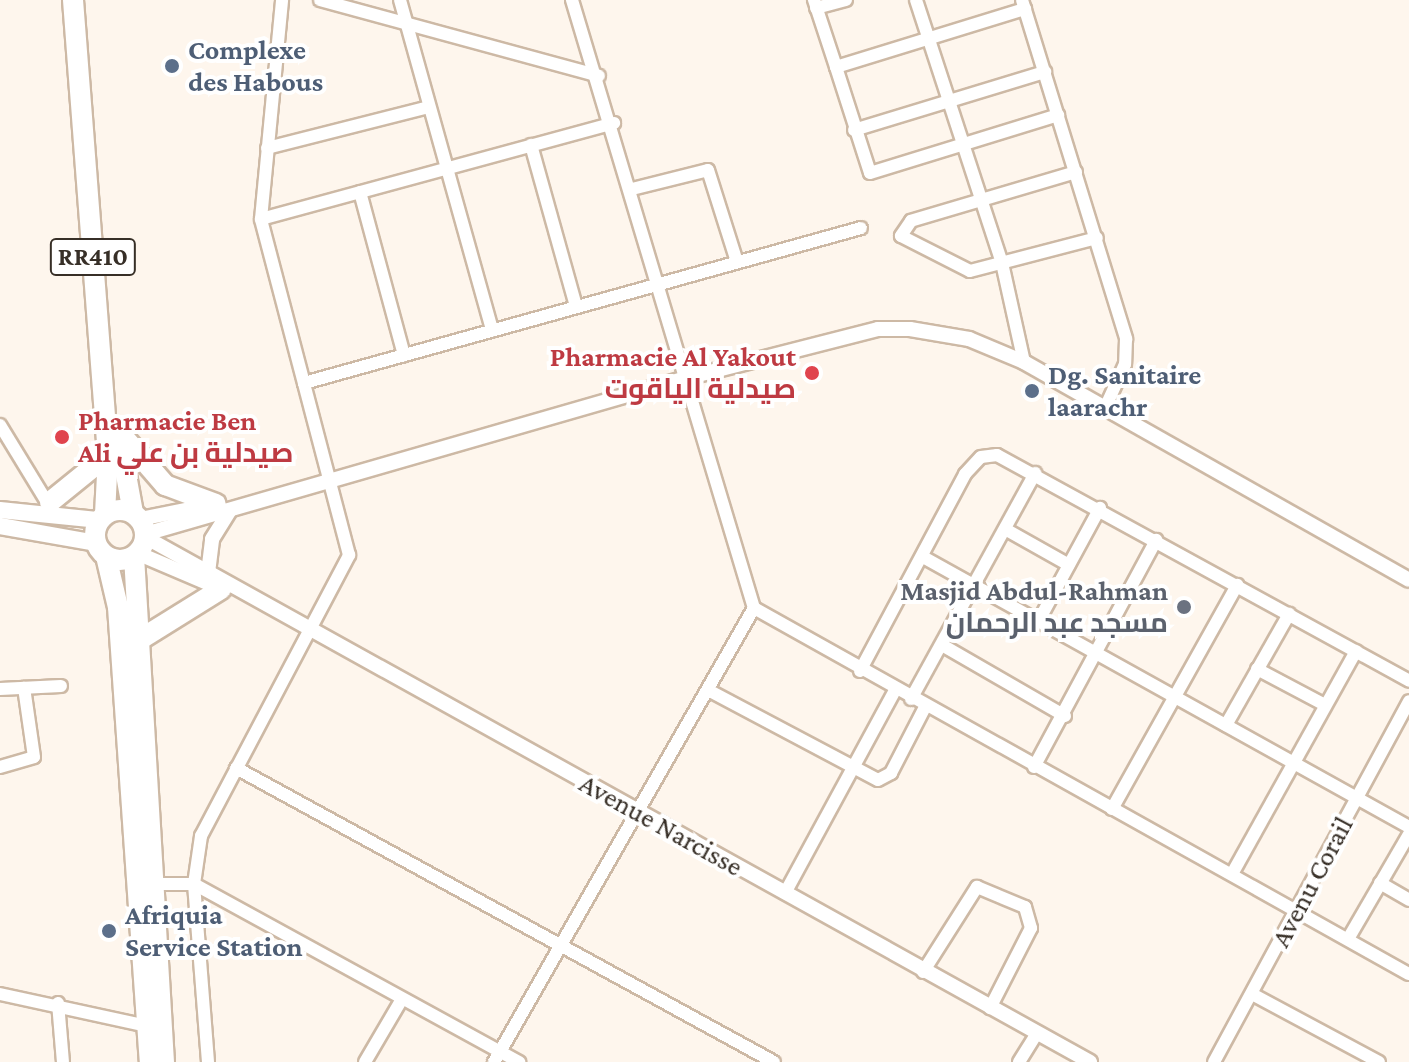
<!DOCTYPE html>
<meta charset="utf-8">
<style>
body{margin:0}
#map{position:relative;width:1409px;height:1062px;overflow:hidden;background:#fef6ed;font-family:"Crimson Pro",Cairo,serif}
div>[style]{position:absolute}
.roads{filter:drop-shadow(2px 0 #cdb9a5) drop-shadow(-2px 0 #cdb9a5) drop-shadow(0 2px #cdb9a5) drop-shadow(0 -2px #cdb9a5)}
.minor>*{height:12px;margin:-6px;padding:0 6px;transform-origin:6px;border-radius:6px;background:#fff}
.tertiary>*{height:14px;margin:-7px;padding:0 7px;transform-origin:7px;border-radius:7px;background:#fff}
.secondary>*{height:16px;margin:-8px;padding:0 8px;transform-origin:8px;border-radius:8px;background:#fff}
.trunk>*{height:20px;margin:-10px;padding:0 10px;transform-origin:10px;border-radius:10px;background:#fff}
.trunk>.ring{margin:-10px;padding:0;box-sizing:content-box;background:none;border:20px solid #fff;border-radius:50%}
.dots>*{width:22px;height:22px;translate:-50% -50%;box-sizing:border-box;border:4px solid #fff;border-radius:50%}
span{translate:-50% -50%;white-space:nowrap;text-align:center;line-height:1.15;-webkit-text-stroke:8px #fff;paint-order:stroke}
.shield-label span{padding:2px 6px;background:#fff;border:2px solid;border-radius:6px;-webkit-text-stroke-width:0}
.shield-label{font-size:26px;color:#372f27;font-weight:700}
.service-label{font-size:28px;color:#4e5e75;font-weight:700}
.left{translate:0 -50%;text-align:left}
.health-label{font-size:28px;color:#be3a42;font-weight:700}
.right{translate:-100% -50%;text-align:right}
.worship-label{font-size:28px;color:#5b616d;font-weight:700}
.street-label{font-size:28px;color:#372f27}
</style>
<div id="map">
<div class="roads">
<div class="minor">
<div style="left:320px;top:0;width:289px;rotate:15.2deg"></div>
<div style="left:400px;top:0;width:343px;rotate:74.4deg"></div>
<div style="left:572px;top:0;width:635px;rotate:73.34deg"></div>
<div style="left:754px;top:608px;width:750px;rotate:29.2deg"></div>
<div style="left:814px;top:0;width:71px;rotate:71.8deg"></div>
<div style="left:836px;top:67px;width:198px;rotate:-17.1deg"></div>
<div style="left:916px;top:0;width:277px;rotate:71.9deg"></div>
<div style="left:1002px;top:263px;width:101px;rotate:77.5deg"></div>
<div style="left:1022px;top:0;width:355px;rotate:72.9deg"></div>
<div style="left:1126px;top:339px;width:25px;rotate:92deg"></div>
<div style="left:1125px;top:364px;width:48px;rotate:114.4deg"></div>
<div style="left:816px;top:8px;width:31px;rotate:-15deg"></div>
<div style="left:836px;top:67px;width:111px;rotate:72.2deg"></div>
<div style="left:870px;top:173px;width:197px;rotate:-17.1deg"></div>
<div style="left:854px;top:130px;width:200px;rotate:-16.9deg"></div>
<div style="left:531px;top:145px;width:167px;rotate:74.4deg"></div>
<div style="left:267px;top:148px;width:167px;rotate:-14.2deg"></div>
<div style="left:1076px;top:172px;width:172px;rotate:163.5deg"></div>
<div style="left:911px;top:221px;width:18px;rotate:124deg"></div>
<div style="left:901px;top:236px;width:77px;rotate:26.9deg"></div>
<div style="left:970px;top:271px;width:131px;rotate:-14.6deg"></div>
<div style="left:632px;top:189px;width:78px;rotate:-14deg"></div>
<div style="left:708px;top:170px;width:96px;rotate:72.5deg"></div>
<div style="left:360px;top:192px;width:169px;rotate:74.9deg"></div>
<div style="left:261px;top:219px;width:366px;rotate:-15.2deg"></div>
<div style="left:304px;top:383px;width:578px;rotate:-15.55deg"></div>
<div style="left:0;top:425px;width:96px;rotate:58.6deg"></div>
<div style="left:1005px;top:529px;width:73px;rotate:29.4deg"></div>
<div style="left:923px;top:557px;width:556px;rotate:29.05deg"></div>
<div style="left:1038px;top:622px;width:130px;rotate:-61.5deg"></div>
<div style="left:942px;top:645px;width:142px;rotate:30deg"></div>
<div style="left:1257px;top:669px;width:77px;rotate:27.9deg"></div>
<div style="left:860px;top:671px;width:223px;rotate:-61.9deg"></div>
<div style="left:965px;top:474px;width:23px;rotate:-47deg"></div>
<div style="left:981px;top:457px;width:16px;rotate:-7deg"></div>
<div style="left:997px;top:455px;width:470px;rotate:28.7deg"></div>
<div style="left:0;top:689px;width:61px;rotate:-2.8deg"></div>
<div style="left:708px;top:690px;width:192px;rotate:27.9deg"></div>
<div style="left:878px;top:780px;width:15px;rotate:-28deg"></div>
<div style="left:891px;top:773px;width:74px;rotate:-62.7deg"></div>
<div style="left:911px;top:699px;width:258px;rotate:-61.2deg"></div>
<div style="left:1226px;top:725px;width:128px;rotate:-60.4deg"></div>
<div style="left:0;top:767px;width:35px;rotate:-16deg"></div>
<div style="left:34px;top:757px;width:70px;rotate:-98.2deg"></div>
<div style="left:1034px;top:767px;width:258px;rotate:-61.7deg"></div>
<div style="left:236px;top:768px;width:613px;rotate:28.66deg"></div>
<div style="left:1112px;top:809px;width:257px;rotate:-60.8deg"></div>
<div style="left:1232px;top:874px;width:255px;rotate:-60.9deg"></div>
<div style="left:1380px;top:883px;width:34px;rotate:30deg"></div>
<div style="left:152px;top:884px;width:42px"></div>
<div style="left:194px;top:884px;width:371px;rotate:28.7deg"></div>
<div style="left:785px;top:893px;width:231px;rotate:-61.5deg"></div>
<div style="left:1348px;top:939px;width:121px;rotate:-59.8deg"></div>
<div style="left:923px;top:972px;width:101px;rotate:-57.6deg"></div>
<div style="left:977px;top:887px;width:52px;rotate:22.6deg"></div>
<div style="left:1025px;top:907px;width:22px;rotate:74deg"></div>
<div style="left:1031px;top:928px;width:90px;rotate:117.1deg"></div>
<div style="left:0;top:994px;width:150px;rotate:12.3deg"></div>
<div style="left:1252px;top:994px;width:144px;rotate:28.2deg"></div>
<div style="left:58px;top:1003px;width:59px;rotate:85.2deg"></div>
<div style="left:208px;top:1062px;width:179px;rotate:-94.5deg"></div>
<div style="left:194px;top:884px;width:49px;rotate:-81.7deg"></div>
<div style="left:201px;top:836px;width:318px;rotate:-62.2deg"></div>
<div style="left:349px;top:555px;width:347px;rotate:-104.7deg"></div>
<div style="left:261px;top:219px;width:220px;rotate:-84.5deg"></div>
<div style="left:365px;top:1062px;width:73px;rotate:-59.6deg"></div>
<div style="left:494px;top:1062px;width:523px;rotate:-60.2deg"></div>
<div style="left:1019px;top:1062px;width:34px;rotate:-58deg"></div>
<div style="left:1214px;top:1062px;width:410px;rotate:-61.6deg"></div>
</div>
<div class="tertiary">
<div style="left:140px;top:519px;width:76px;rotate:-11.3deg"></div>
<div style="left:145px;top:534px;width:567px;rotate:-16.07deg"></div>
<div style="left:690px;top:377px;width:194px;rotate:-14.3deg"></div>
<div style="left:878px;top:329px;width:32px"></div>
<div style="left:910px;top:329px;width:60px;rotate:9.6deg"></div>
<div style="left:969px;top:339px;width:60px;rotate:22.7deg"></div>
<div style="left:1024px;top:362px;width:442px;rotate:29.5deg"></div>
<div style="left:145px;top:537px;width:1081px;rotate:29.05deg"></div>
<div style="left:137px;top:553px;width:92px;rotate:23deg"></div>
<div style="left:208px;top:573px;width:34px;rotate:-83deg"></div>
<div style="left:212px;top:539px;width:32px;rotate:-58deg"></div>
</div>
<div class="secondary">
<div style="left:0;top:510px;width:100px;rotate:5.8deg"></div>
<div style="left:0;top:526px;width:97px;rotate:10deg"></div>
</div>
<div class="trunk">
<div style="left:73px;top:0;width:456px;rotate:85.6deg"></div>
<div style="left:108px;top:455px;width:59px;rotate:92.9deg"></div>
<div style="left:120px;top:433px;width:69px;rotate:49.1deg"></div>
<div style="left:165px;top:485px;width:54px;rotate:20.4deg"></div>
<div style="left:120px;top:442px;width:72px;rotate:79.6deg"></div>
<div style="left:50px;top:502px;width:75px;rotate:-39deg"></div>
<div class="ring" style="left:95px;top:510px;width:30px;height:30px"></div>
<div style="left:106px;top:556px;width:52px;rotate:76.8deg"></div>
<div style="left:118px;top:607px;width:456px;rotate:86deg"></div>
<div style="left:134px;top:556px;width:507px;rotate:86.61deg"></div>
<div style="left:136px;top:642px;width:100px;rotate:-31.9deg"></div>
</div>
</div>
<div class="dots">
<div style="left:172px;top:66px;background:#5c6f8a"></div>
<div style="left:812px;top:373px;background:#e0444e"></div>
<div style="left:1032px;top:391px;background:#5c6f8a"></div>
<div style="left:62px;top:437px;background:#e0444e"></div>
<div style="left:1184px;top:607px;background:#6b7280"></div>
<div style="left:109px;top:931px;background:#5c6f8a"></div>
</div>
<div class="shield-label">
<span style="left:93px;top:257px">RR410</span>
</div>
<div class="service-label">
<span class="left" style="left:188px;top:66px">Complexe<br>des Habous</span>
<span class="left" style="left:1048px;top:391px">Dg. Sanitaire<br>laarachr</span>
<span class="left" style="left:125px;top:931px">Afriquia<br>Service Station</span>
</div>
<div class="health-label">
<span class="right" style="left:796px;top:373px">Pharmacie Al Yakout<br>صيدلية الياقوت</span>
<span class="left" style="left:78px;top:437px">Pharmacie Ben<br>Ali صيدلية بن علي</span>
</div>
<div class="worship-label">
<span class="right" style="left:1168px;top:607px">Masjid Abdul-Rahman<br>مسجد عبد الرحمان</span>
</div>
<div class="street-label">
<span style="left:661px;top:825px;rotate:29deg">Avenue Narcisse</span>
<span style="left:1312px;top:882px;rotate:-62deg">Avenu Corail</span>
</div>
</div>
